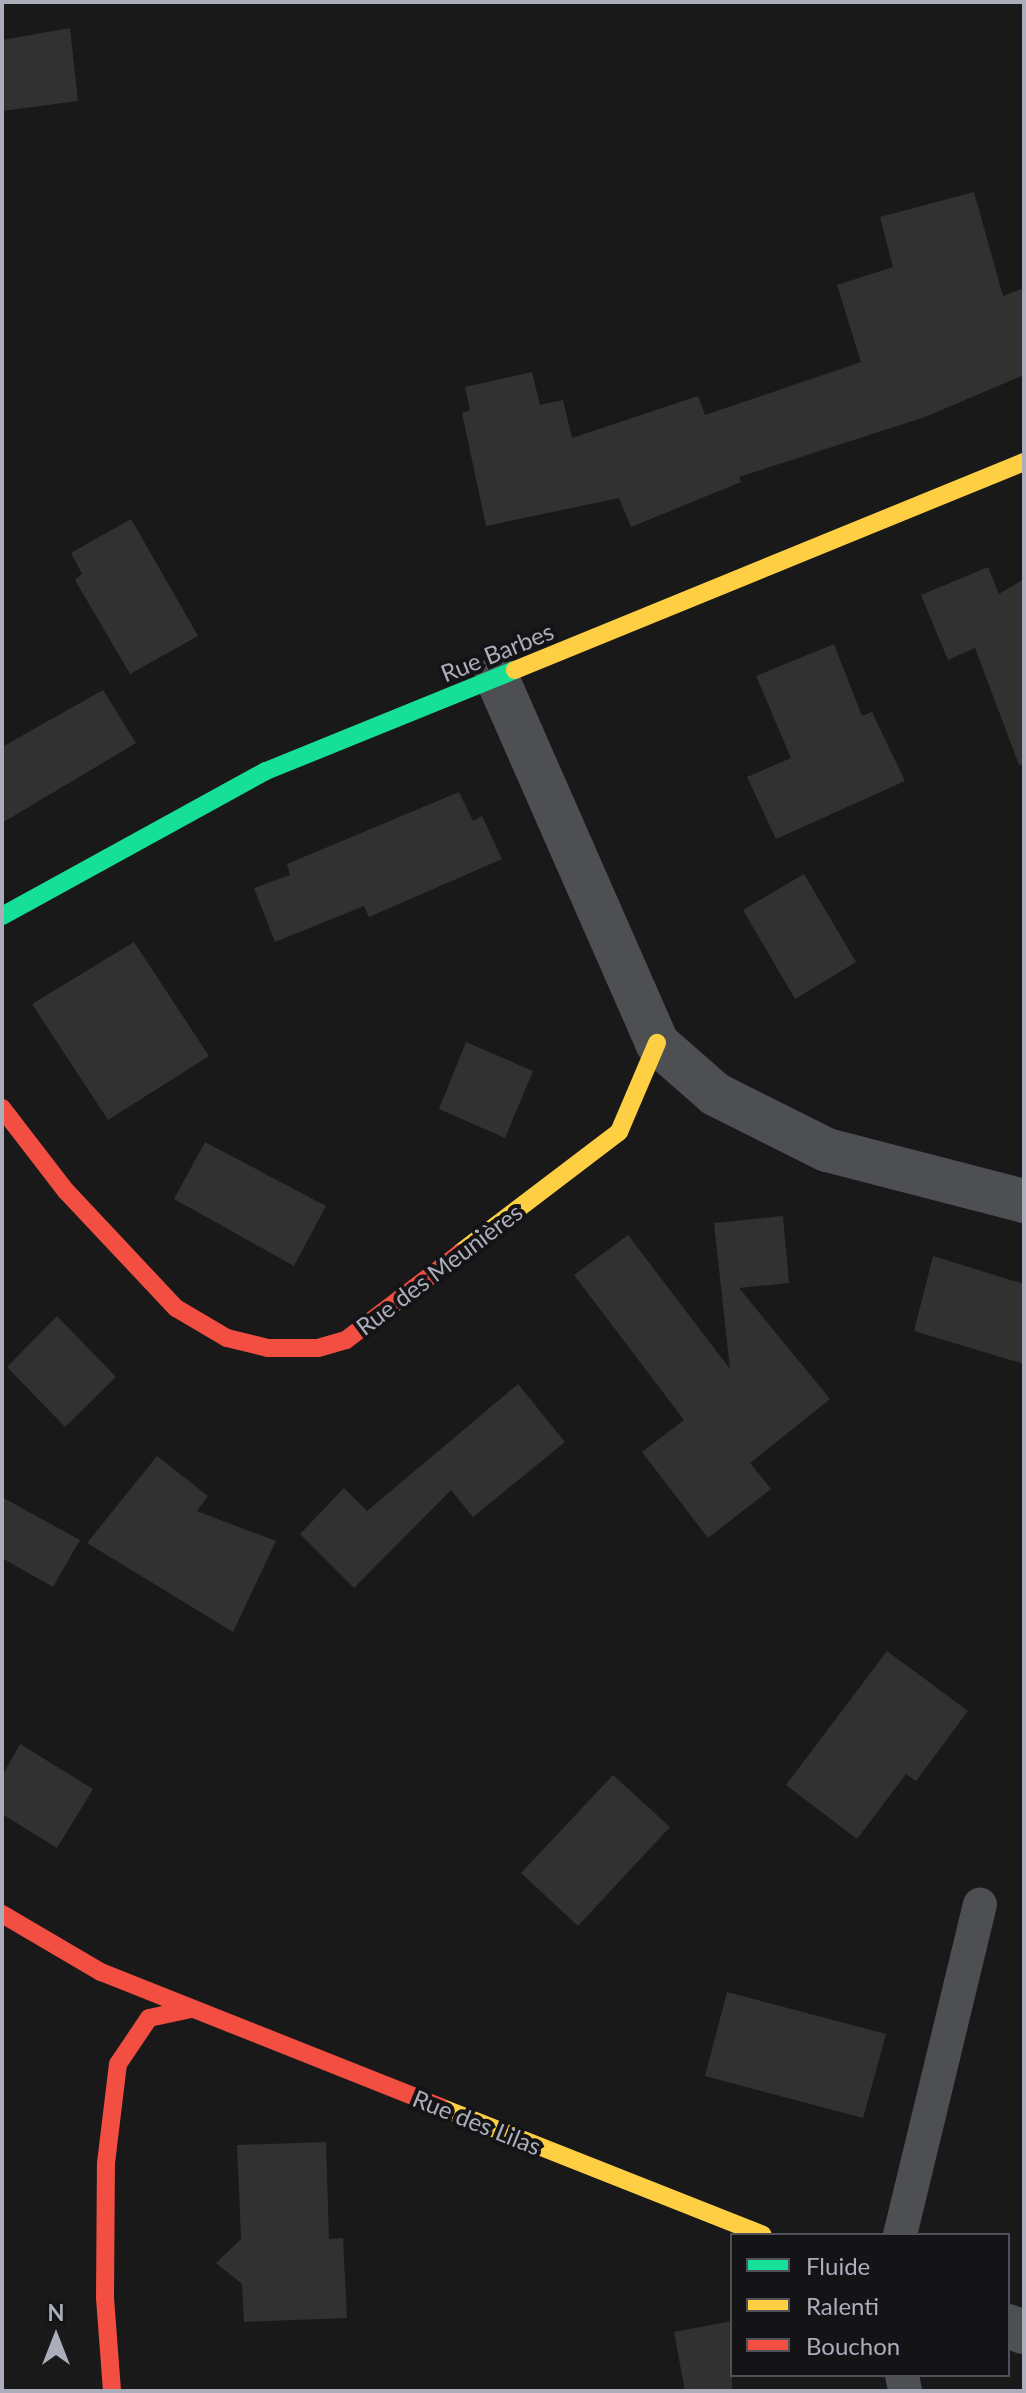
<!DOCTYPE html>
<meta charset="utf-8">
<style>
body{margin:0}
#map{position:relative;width:1026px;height:2393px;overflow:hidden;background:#19191a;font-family:Lato,sans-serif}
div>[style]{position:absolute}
.building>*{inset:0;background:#313132}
.lane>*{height:34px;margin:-17px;padding:0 17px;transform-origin:17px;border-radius:17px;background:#4d4f53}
.street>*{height:44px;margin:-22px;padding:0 22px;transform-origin:22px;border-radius:22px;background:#4d4f53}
.fast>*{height:18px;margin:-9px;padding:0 9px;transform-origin:9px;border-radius:9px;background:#16e098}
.slow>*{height:18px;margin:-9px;padding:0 9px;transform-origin:9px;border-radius:9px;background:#ffcf43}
.jam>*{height:18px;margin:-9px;padding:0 9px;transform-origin:9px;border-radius:9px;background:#f24e42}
span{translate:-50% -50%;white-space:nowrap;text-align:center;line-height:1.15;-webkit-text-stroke:8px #141316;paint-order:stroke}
.street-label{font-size:24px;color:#abaeba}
.frame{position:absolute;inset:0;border:4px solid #abaeba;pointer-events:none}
.legend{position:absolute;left:730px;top:2233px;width:280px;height:144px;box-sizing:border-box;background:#141316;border:2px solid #505158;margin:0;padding:10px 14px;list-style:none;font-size:24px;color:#abaeba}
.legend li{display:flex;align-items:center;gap:16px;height:40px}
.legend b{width:40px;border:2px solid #505158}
.north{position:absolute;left:16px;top:2297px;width:80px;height:80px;-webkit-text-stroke:6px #141316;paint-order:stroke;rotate:0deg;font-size:22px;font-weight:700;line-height:32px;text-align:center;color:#abaeba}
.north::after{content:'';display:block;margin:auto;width:28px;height:36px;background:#abaeba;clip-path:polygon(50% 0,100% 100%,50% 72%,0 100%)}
</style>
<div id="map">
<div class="building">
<div style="clip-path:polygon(70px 28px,78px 101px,2px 111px,2px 40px)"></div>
<div style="clip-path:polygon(974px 192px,1003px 296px,1024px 288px,1024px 375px,925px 417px,739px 477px,741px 482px,631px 527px,619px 498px,486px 526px,462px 413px,470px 410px,465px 387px,532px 372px,540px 405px,563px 400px,572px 438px,698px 396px,705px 415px,861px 362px,837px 285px,893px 267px,880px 217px)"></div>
<div style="clip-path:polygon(131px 519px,198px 636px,130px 674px,75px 580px,82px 574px,71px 553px)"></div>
<div style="clip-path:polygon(988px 567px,999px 594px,1024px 579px,1024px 764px,1019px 765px,975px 648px,948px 660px,921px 595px)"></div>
<div style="clip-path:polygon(834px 644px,862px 716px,872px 712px,905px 781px,776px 839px,747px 777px,791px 758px,756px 676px)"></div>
<div style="clip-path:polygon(103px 690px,136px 743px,2px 823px,2px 747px)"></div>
<div style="clip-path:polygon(459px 792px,473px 821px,482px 816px,502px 859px,369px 917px,364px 906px,275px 942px,254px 888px,290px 875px,287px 864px)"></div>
<div style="clip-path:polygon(804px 874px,856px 962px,795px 999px,743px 910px)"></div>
<div style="clip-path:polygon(134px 942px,209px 1056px,108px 1120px,32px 1004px)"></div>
<div style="clip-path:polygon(466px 1042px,533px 1071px,505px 1138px,439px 1109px)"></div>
<div style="clip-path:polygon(205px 1142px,326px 1206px,294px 1266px,174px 1199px)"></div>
<div style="clip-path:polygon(783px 1216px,789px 1283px,739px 1288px,830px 1399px,750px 1463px,771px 1489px,708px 1538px,642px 1452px,684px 1420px,574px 1275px,628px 1235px,730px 1369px,714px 1223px)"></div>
<div style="clip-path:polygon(933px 1256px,1024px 1284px,1024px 1364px,914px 1331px)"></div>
<div style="clip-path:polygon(57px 1316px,116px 1377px,65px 1427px,7px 1367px)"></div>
<div style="clip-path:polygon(518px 1384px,565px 1442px,473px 1517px,451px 1490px,354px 1588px,300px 1534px,344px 1488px,367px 1511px)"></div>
<div style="clip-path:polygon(157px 1456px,208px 1496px,197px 1511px,276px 1541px,233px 1632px,87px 1543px)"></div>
<div style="clip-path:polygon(2px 1497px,80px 1540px,53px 1587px,2px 1558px)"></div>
<div style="clip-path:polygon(887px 1651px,968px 1711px,916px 1781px,906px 1774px,857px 1839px,786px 1785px)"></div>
<div style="clip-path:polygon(20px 1744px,93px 1789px,57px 1848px,2px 1814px,2px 1776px)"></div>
<div style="clip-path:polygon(613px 1775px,670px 1827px,578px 1926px,521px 1873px)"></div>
<div style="clip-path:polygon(727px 1992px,886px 2034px,863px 2118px,705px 2076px)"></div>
<div style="clip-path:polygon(326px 2142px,329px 2239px,343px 2238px,347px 2318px,244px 2322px,242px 2284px,216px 2263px,241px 2239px,237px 2145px)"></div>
<div style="clip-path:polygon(732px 2321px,732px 2391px,685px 2391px,674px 2332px)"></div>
</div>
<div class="lane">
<div style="left:900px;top:2235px;width:340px;rotate:-76.4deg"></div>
<div style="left:902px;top:2375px;width:16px;rotate:79deg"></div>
</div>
<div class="street">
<div style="left:497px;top:678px;width:399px;rotate:66.3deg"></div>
<div style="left:657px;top:1043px;width:77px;rotate:41.3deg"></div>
<div style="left:715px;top:1094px;width:125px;rotate:26.6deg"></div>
<div style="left:827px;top:1150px;width:203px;rotate:14.5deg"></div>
<div style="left:1008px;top:2326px;width:17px;rotate:21deg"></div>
</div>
<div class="fast">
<div style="left:2px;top:916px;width:301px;rotate:-28.8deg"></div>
<div style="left:266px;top:771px;width:269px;rotate:-22.1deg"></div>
</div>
<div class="slow">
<div style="left:515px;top:670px;width:550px;rotate:-22.23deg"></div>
<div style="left:460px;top:1253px;width:200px;rotate:-37.3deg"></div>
<div style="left:619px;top:1132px;width:97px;rotate:-66.9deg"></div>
<div style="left:440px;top:2107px;width:347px;rotate:21.6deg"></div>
</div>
<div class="jam">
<div style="left:2px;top:1108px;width:105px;rotate:52.4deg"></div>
<div style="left:66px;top:1191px;width:161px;rotate:46.8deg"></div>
<div style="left:176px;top:1308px;width:59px;rotate:30.5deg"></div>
<div style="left:227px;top:1338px;width:42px;rotate:13.7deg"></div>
<div style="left:268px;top:1348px;width:50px"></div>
<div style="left:318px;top:1348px;width:29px;rotate:-16deg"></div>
<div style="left:346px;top:1340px;width:143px;rotate:-37.3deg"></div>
<div style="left:2px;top:1914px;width:115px;rotate:30.4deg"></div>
<div style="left:101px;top:1972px;width:365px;rotate:21.7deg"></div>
<div style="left:112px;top:2391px;width:93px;rotate:-94.3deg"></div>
<div style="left:105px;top:2298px;width:135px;rotate:-89.6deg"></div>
<div style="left:106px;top:2163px;width:100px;rotate:-83.1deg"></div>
<div style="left:118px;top:2064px;width:55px;rotate:-56deg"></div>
<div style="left:149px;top:2018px;width:43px;rotate:-12.1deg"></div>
</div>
<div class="street-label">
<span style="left:497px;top:652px;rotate:-22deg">Rue Barbes</span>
<span style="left:439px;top:1269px;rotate:-37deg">Rue des Meunières</span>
<span style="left:477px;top:2122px;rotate:22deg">Rue des Lilas</span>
</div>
<div class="frame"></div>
<ul class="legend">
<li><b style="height:10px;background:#16e098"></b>Fluide</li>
<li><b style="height:10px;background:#ffcf43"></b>Ralenti</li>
<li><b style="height:10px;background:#f24e42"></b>Bouchon</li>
</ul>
<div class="north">N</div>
</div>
